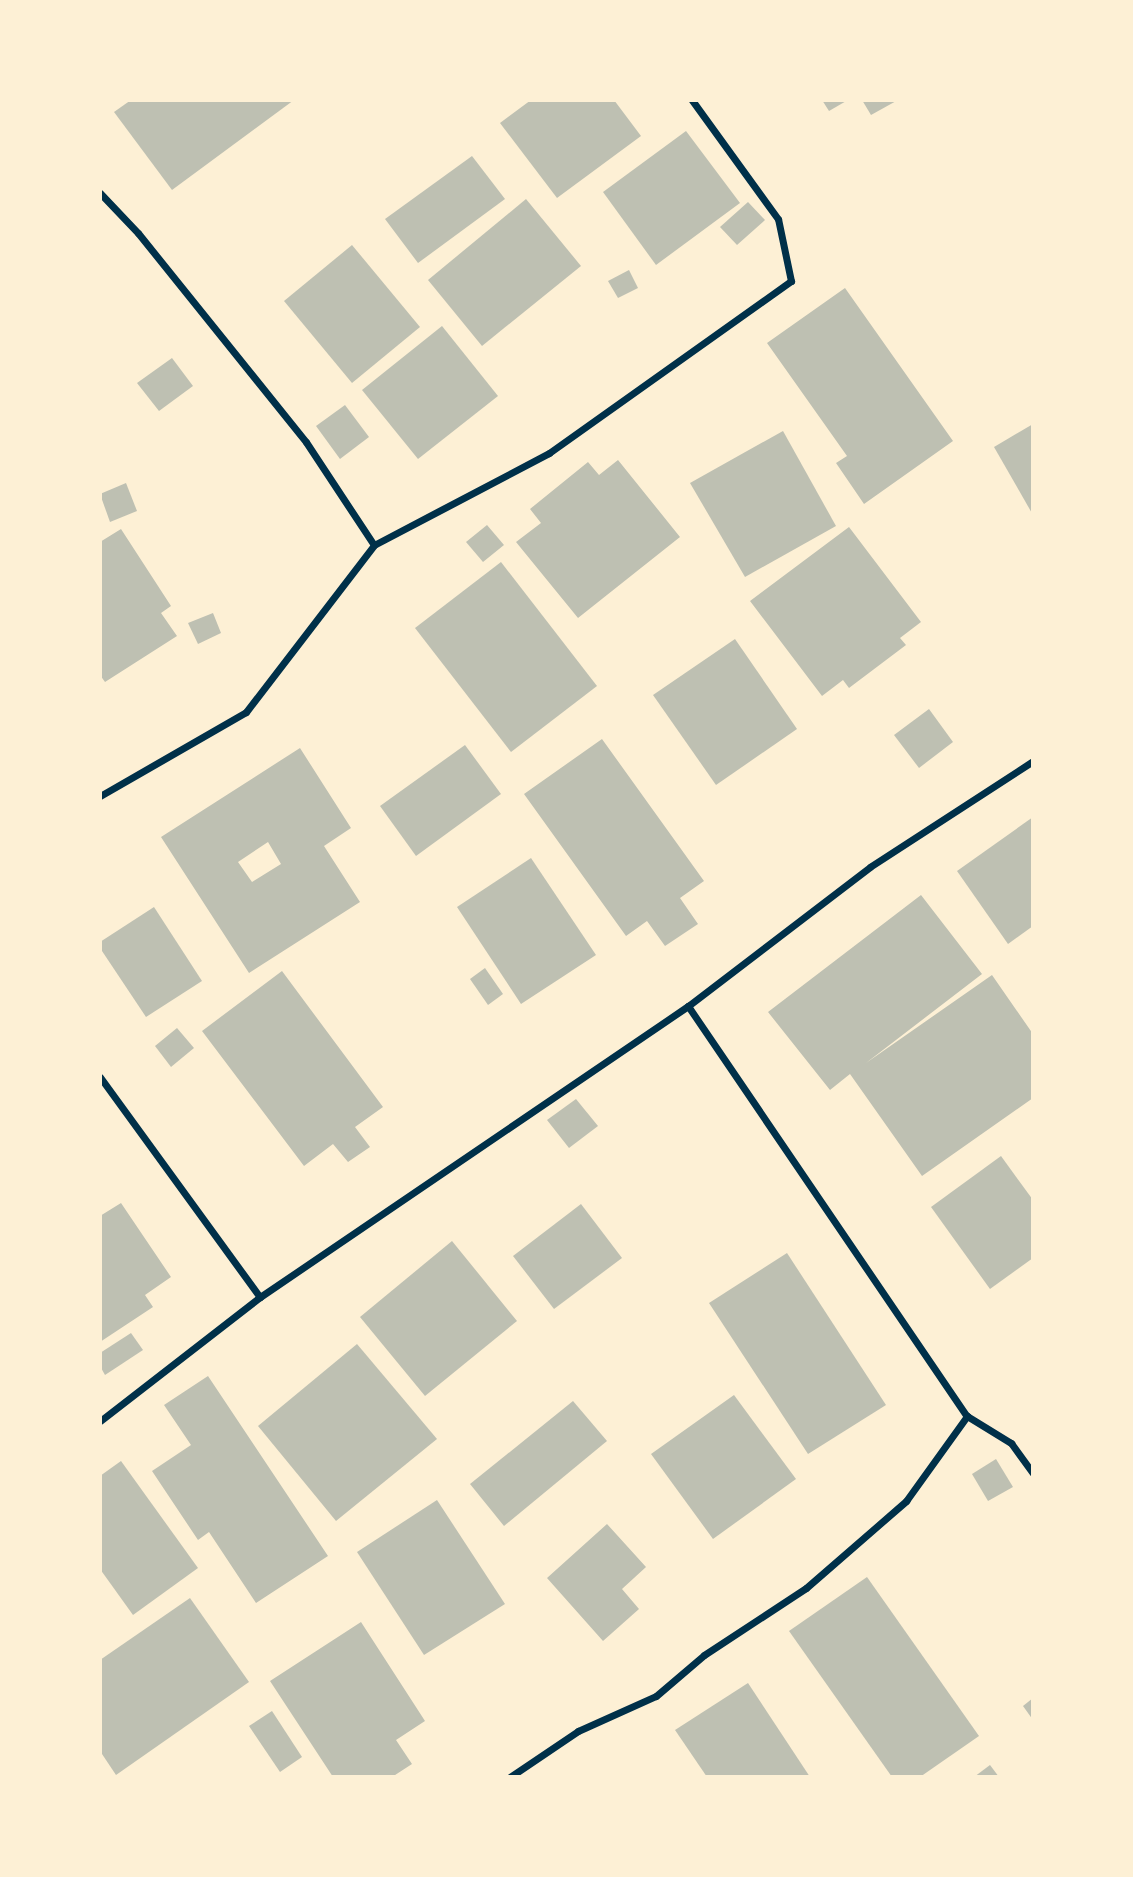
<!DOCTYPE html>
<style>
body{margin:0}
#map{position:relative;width:1133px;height:1877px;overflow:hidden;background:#fdf0d5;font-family:Bitter,serif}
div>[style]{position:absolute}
.building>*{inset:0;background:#bec0b2}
.minor>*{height:7px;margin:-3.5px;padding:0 3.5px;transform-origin:3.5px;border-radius:3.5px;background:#003049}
span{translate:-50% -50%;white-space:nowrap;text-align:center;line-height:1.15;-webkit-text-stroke:5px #fdf0d5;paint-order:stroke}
.frame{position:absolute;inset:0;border:102px solid #fdf0d5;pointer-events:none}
</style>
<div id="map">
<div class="building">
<div style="clip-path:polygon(131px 100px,294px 100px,172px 190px,114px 112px)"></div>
<div style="clip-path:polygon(531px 100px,614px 100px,641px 136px,557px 198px,500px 123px)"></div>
<div style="clip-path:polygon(822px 100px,848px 100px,829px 111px)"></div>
<div style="clip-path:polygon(862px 100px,898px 100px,871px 115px)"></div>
<div style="clip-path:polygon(686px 131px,740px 203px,656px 265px,603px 192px)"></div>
<div style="clip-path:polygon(472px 156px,505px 199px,418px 263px,385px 219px)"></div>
<div style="clip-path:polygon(526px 199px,581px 266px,482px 346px,428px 280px)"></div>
<div style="clip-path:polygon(748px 202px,765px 220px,737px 245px,720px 227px)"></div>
<div style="clip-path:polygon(352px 245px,420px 327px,352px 383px,284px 301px)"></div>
<div style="clip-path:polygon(629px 270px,638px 288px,618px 298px,608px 281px)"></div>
<div style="clip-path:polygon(845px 288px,953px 441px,864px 504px,836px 463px,847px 456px,767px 343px)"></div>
<div style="clip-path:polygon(442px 326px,498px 396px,418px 459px,362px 390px)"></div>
<div style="clip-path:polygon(172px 358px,193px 386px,159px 411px,137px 383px)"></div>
<div style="clip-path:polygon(345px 405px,369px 437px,340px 459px,316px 426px)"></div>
<div style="clip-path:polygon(1033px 424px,1033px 515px,994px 447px)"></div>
<div style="clip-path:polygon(783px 431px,836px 526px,745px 577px,690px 483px)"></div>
<div style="clip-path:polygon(618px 460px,680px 537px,578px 618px,516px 542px,541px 523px,530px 509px,588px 462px,599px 475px)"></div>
<div style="clip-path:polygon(126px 483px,137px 511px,110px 522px,100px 494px)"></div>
<div style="clip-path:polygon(487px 525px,504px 545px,483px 562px,466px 542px)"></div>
<div style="clip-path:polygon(849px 527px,921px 622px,900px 638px,906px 645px,849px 688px,843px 680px,822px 696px,750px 601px)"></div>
<div style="clip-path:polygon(121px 529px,171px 606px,161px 613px,177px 636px,105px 682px,100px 675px,100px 542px)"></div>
<div style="clip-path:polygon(501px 562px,597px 686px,511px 752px,415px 628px)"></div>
<div style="clip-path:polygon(213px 613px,221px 633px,198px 644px,188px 623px)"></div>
<div style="clip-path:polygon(735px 639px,797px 729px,716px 785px,653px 695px)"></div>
<div style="clip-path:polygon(929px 709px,953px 742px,919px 768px,894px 735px)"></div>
<div style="clip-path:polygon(602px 739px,704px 881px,680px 898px,698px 924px,665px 946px,647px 921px,626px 936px,524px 794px)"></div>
<div style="clip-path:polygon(465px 745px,501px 794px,416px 856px,380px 806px)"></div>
<div style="clip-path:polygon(evenodd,300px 748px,351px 828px,324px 846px,360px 902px,249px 973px,161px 837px,300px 748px,268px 842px,281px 864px,252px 882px,238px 862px,268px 842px)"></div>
<div style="clip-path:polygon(1033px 817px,1033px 926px,1008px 944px,957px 871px)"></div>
<div style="clip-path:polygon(531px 858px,596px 955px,521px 1004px,457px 907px)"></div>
<div style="clip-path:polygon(921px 895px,982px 974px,866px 1063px,992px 975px,1033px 1034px,1033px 1098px,922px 1176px,850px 1074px,830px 1090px,768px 1012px)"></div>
<div style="clip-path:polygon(154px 907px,202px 981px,146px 1017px,100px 948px,100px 942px)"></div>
<div style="clip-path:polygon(485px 968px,503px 994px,488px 1005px,470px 979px)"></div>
<div style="clip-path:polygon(282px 971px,383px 1107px,355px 1127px,370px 1147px,348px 1162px,333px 1144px,304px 1166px,202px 1031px)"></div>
<div style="clip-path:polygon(177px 1028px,194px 1048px,171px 1067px,155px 1046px)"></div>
<div style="clip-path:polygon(576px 1099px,598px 1126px,569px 1148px,547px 1120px)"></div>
<div style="clip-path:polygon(1001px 1156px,1033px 1200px,1033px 1258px,990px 1289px,931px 1207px)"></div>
<div style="clip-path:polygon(121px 1203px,171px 1277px,145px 1295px,153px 1307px,100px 1342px,100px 1216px)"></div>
<div style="clip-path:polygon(581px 1204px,622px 1258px,554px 1309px,513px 1256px)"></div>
<div style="clip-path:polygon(452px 1241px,517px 1321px,425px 1396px,360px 1317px)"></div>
<div style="clip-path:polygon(787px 1253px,886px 1405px,808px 1454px,709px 1303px)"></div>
<div style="clip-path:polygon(131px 1333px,143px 1350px,105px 1375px,100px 1366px,100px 1353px)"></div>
<div style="clip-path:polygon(357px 1344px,437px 1439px,336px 1521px,258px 1426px)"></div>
<div style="clip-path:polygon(208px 1376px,328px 1556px,256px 1603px,209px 1532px,198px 1540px,152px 1471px,191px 1445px,164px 1405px)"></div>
<div style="clip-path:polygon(734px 1395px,796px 1479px,713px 1539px,651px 1454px)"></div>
<div style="clip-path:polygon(573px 1401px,607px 1441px,504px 1526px,470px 1484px)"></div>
<div style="clip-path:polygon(996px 1459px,1013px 1487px,988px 1501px,972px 1474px)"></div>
<div style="clip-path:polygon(121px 1461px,198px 1568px,133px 1615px,100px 1569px,100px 1476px)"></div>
<div style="clip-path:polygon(437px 1500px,505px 1604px,424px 1655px,357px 1552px)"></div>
<div style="clip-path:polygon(607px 1524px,646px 1567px,622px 1589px,639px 1609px,603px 1641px,547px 1578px)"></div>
<div style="clip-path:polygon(867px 1577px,979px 1736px,920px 1777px,892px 1777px,789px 1631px)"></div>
<div style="clip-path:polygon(190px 1598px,249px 1682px,116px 1775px,100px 1751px,100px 1660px)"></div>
<div style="clip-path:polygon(361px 1622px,425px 1721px,396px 1740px,412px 1764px,392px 1777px,333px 1777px,270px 1681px)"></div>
<div style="clip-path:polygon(748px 1683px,810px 1777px,707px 1777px,675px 1730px)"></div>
<div style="clip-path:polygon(1033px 1698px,1033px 1720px,1023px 1706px)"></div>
<div style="clip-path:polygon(272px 1711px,302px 1757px,280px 1772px,249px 1726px)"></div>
<div style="clip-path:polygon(990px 1765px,999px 1777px,974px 1777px)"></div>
</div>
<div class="minor">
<div style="left:100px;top:193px;width:55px;rotate:46.5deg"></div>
<div style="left:138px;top:233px;width:268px;rotate:51.2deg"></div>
<div style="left:306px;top:442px;width:123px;rotate:56.6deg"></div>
<div style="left:1033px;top:761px;width:194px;rotate:147deg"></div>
<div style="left:870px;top:867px;width:229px;rotate:142.6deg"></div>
<div style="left:688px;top:1006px;width:496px;rotate:55.8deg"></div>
<div style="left:967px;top:1416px;width:52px;rotate:31.5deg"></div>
<div style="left:1011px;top:1443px;width:37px;rotate:54deg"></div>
<div style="left:100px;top:796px;width:168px;rotate:-29.9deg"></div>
<div style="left:246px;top:712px;width:210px;rotate:-52.5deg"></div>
<div style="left:374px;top:545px;width:198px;rotate:-27.7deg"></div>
<div style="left:549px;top:453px;width:297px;rotate:-35.4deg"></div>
<div style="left:791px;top:281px;width:63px;rotate:-101.8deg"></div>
<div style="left:778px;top:219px;width:147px;rotate:-125.9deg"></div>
<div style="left:100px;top:1077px;width:272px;rotate:54deg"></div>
<div style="left:260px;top:1297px;width:202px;rotate:142.2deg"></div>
<div style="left:260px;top:1297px;width:518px;rotate:-34.21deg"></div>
<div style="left:510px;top:1777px;width:82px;rotate:-34.1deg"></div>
<div style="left:578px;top:1731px;width:85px;rotate:-24.2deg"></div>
<div style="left:656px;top:1696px;width:63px;rotate:-40.5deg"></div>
<div style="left:704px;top:1655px;width:122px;rotate:-33.3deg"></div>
<div style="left:806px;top:1588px;width:133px;rotate:-41deg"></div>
<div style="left:906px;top:1501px;width:105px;rotate:-54.3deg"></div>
</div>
<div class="frame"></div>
</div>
